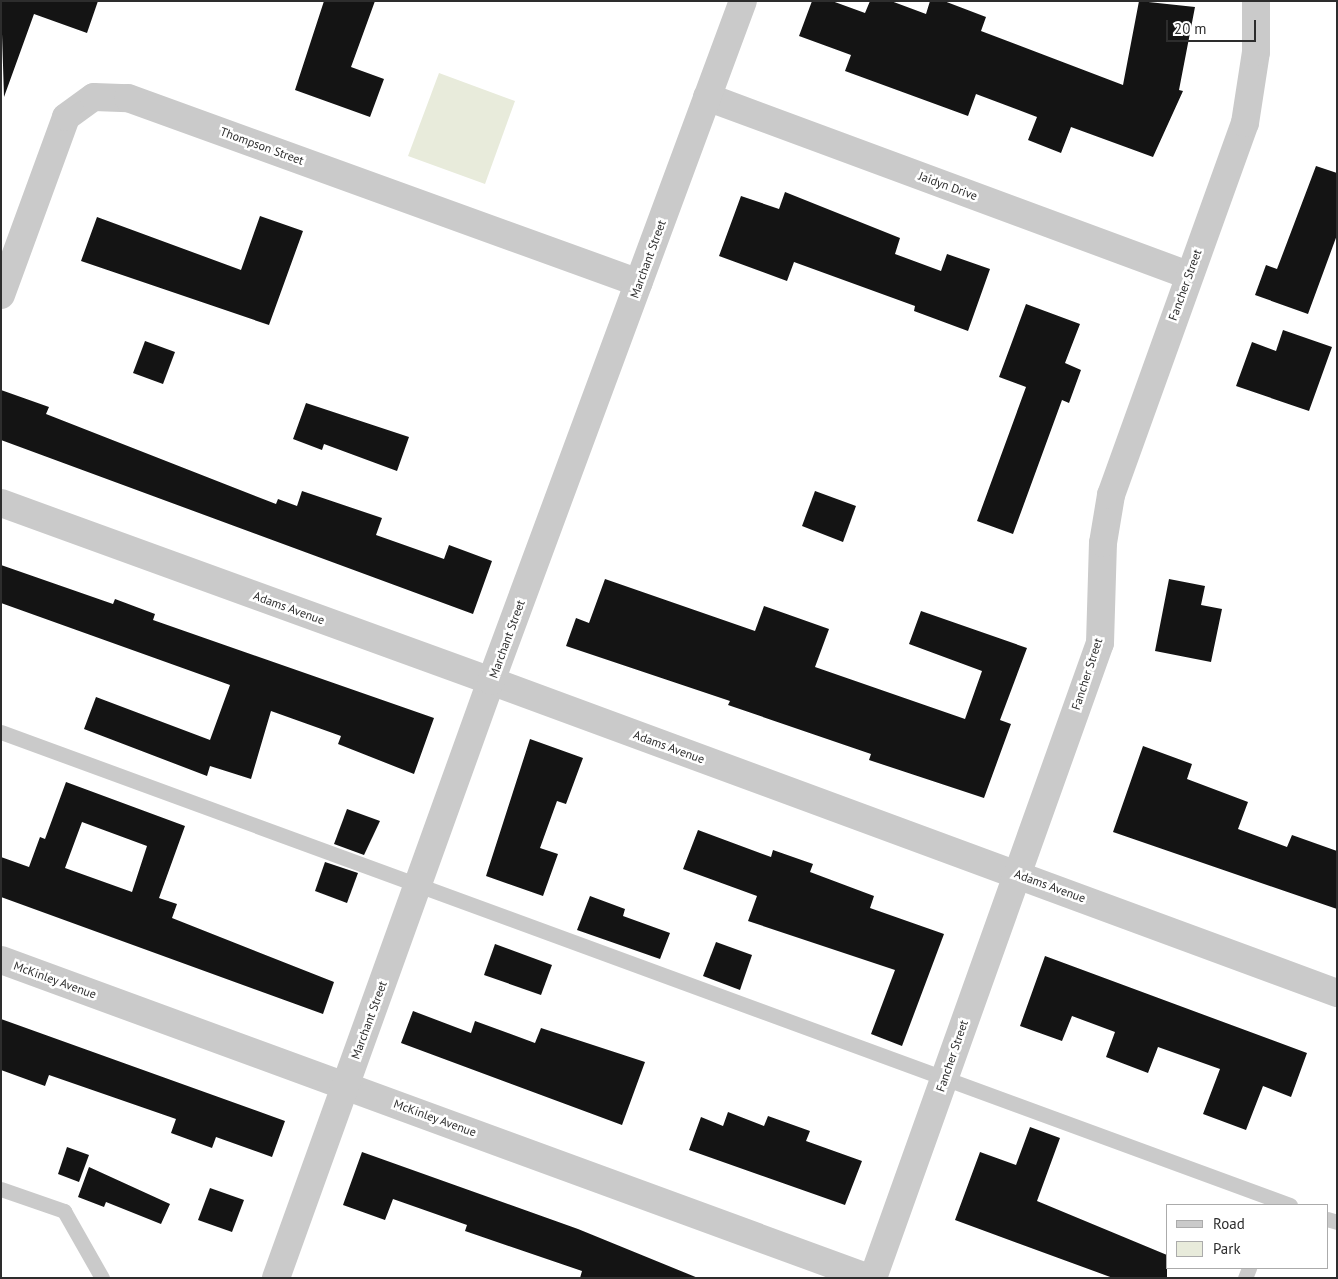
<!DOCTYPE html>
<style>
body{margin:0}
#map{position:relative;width:1338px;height:1279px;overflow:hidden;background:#fff;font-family:"PT Sans",sans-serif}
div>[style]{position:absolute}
.green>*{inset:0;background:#e8ebdb}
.building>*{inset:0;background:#141414}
.service>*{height:15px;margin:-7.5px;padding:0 7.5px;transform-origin:7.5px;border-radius:7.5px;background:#cacaca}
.minor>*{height:28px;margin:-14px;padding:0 14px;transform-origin:14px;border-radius:14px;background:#cacaca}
.tertiary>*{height:28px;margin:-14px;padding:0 14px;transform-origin:14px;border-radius:14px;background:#cacaca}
span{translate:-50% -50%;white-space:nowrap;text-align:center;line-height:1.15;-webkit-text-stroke:5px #fff;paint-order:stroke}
.street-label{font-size:12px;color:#2d2d2d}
.frame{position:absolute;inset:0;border:2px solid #2d2d2d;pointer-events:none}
.legend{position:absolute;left:1166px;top:1204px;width:162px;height:65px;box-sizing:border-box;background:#fff;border:1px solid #ababab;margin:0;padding:6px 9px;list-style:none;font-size:15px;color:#2d2d2d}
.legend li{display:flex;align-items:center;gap:10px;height:25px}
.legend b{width:25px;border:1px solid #ababab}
.scale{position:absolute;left:1166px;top:20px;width:90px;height:22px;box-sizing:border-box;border:2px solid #2d2d2d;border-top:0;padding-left:6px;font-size:15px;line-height:18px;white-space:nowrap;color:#2d2d2d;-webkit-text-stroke:4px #fff;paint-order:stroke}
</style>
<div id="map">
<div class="green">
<div style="clip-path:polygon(439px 73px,515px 101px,485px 184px,408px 156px)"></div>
</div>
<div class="building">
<div style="clip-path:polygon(7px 1px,98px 1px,87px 33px,34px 14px,4px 97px,1px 2px)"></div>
<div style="clip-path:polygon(324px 1px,375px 1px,351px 67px,384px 79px,370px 117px,295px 90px)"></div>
<div style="clip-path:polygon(812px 1px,832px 1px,865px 13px,870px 1px,891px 1px,926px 14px,930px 1px,944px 1px,986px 17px,981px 31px,1123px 85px,1139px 1px,1195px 7px,1179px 90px,1183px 91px,1153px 157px,1071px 127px,1061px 153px,1028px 140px,1037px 117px,976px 94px,968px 116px,845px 71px,851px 55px,799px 36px)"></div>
<div style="clip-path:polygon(1316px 166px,1337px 173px,1337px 235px,1308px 314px,1255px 295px,1266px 265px,1277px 269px)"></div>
<div style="clip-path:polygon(785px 192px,900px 238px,895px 254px,941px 271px,947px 254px,990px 269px,968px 331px,914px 311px,915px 306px,794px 262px,787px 281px,719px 256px,741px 196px,779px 209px)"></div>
<div style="clip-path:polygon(260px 216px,303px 231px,269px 325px,81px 261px,97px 217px,241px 270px)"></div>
<div style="clip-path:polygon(1026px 304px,1080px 324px,1065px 363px,1081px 370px,1069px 403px,1062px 400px,1013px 534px,977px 521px,1026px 387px,999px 377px)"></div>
<div style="clip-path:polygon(1283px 330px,1332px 347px,1309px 411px,1236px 386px,1252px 342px,1276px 351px)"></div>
<div style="clip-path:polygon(145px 341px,175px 352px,163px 384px,133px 373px)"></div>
<div style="clip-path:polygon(1px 390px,49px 407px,46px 414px,276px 504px,278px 499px,297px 506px,302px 491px,382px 518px,376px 535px,444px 559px,449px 545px,492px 561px,473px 614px,1px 440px)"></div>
<div style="clip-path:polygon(306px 403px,409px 437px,397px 471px,324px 444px,322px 450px,293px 439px)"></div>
<div style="clip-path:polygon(815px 491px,856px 506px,843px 542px,802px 526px)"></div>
<div style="clip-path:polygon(1px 565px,113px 604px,115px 599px,155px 614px,153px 620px,434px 718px,414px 774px,338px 744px,341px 736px,271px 711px,251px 779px,210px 766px,207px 776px,84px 729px,96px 697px,210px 740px,230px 685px,1px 603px)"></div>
<div style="clip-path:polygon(605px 579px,755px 631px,764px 606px,829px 629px,815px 667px,965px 719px,982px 671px,909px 644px,921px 611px,1027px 648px,1000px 720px,1011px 724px,984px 798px,869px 760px,871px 754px,728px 705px,730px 701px,566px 646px,576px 618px,589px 623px)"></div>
<div style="clip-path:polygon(1169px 579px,1205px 586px,1201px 605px,1222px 609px,1211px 662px,1155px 651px)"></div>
<div style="clip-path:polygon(530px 739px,583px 758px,566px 804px,557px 801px,540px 848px,558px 854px,543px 896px,486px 876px)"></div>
<div style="clip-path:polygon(1143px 746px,1192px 764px,1187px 779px,1248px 802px,1238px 829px,1287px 847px,1292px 835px,1337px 851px,1337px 909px,1113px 832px)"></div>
<div style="clip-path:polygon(evenodd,66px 782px,185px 826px,159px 898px,177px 904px,172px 918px,334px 982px,323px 1014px,1px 897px,1px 857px,29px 867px,40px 837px,45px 839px,66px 782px,82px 822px,147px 846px,132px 892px,65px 868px,82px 822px)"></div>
<div style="clip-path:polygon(347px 809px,380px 821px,364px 855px,334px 844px)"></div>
<div style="clip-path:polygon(698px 830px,771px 857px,773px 850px,813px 864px,810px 872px,874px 896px,870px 908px,944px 934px,902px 1046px,871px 1034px,895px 970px,748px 921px,757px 896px,683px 869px)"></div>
<div style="clip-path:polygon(325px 862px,358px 873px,347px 903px,315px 891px)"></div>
<div style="clip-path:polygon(590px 896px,625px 909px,623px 916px,670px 933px,660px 959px,577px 930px)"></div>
<div style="clip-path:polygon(716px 942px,752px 955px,740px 990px,703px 976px)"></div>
<div style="clip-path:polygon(495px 944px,552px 965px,541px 995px,484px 975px)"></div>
<div style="clip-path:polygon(1045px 956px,1307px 1053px,1291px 1097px,1263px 1086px,1246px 1130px,1203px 1114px,1220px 1069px,1158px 1047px,1148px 1073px,1106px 1057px,1115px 1032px,1072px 1016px,1062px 1041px,1020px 1026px)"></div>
<div style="clip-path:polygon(413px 1011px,471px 1033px,475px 1021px,535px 1043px,541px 1028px,645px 1062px,622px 1125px,401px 1043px)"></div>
<div style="clip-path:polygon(1px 1019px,285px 1121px,272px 1157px,216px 1137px,212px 1148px,171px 1133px,176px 1119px,49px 1075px,45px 1086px,1px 1070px)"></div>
<div style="clip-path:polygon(728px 1112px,764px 1126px,768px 1116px,810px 1131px,806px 1141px,862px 1161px,845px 1205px,689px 1150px,701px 1117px,723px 1126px)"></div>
<div style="clip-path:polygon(1030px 1127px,1060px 1138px,1037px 1201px,1167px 1255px,1167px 1278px,1113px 1278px,955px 1220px,980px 1152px,1016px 1165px)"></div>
<div style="clip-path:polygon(67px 1147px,89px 1155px,79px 1182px,58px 1174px)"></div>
<div style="clip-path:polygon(362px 1152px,578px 1229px,698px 1278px,580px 1278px,582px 1271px,465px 1231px,467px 1225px,393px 1199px,385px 1220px,343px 1205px)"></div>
<div style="clip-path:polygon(89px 1167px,170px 1204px,161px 1224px,106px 1202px,104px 1207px,78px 1197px)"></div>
<div style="clip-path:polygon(210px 1188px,244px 1200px,232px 1232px,198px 1220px)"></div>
</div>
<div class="service">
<div style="left:1px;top:732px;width:1373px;rotate:20.15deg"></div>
<div style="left:1px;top:1189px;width:67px;rotate:19.2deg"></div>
<div style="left:64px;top:1211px;width:77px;rotate:60.4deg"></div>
<div style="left:1327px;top:1219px;width:10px;rotate:17deg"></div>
<div style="left:1245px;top:1278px;width:11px;rotate:-68deg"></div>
</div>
<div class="minor">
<div style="left:707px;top:97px;width:513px;rotate:20.31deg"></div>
<div style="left:1px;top:295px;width:189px;rotate:-69.9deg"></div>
<div style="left:66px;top:117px;width:34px;rotate:-36deg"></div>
<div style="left:94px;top:97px;width:34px;rotate:2deg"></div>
<div style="left:128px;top:98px;width:543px;rotate:19.9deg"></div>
<div style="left:1px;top:960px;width:924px;rotate:20.12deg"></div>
<div style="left:276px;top:1278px;width:635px;rotate:-70.19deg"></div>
<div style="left:491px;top:681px;width:902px;rotate:20.24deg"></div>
<div style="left:873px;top:1278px;width:674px;rotate:-70.33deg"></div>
<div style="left:1100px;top:643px;width:100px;rotate:-88.3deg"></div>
<div style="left:1103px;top:543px;width:49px;rotate:-80.5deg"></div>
<div style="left:1111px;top:495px;width:395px;rotate:-70.2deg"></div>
<div style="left:1245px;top:123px;width:72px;rotate:-81.2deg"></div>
<div style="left:1256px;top:52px;width:51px;rotate:-90deg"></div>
</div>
<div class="tertiary">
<div style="left:1px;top:503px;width:521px;rotate:19.96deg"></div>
<div style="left:491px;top:681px;width:725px;rotate:-69.67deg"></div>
</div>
<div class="street-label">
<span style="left:262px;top:146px;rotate:20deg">Thompson Street</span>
<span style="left:948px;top:186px;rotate:20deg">Jaidyn Drive</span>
<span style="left:648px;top:259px;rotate:-70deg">Marchant Street</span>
<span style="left:1185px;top:285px;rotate:-70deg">Fancher Street</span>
<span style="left:289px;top:608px;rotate:20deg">Adams Avenue</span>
<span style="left:507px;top:639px;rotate:-70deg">Marchant Street</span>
<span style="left:1087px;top:674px;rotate:-72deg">Fancher Street</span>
<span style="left:669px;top:747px;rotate:20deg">Adams Avenue</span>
<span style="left:1050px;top:886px;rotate:20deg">Adams Avenue</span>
<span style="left:55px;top:980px;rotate:20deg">McKinley Avenue</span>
<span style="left:369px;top:1020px;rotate:-70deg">Marchant Street</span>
<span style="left:952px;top:1056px;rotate:-71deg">Fancher Street</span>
<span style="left:435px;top:1118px;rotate:20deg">McKinley Avenue</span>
</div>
<div class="frame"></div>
<ul class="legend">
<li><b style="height:6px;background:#cacaca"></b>Road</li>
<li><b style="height:14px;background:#e8ebdb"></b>Park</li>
</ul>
<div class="scale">20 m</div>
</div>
